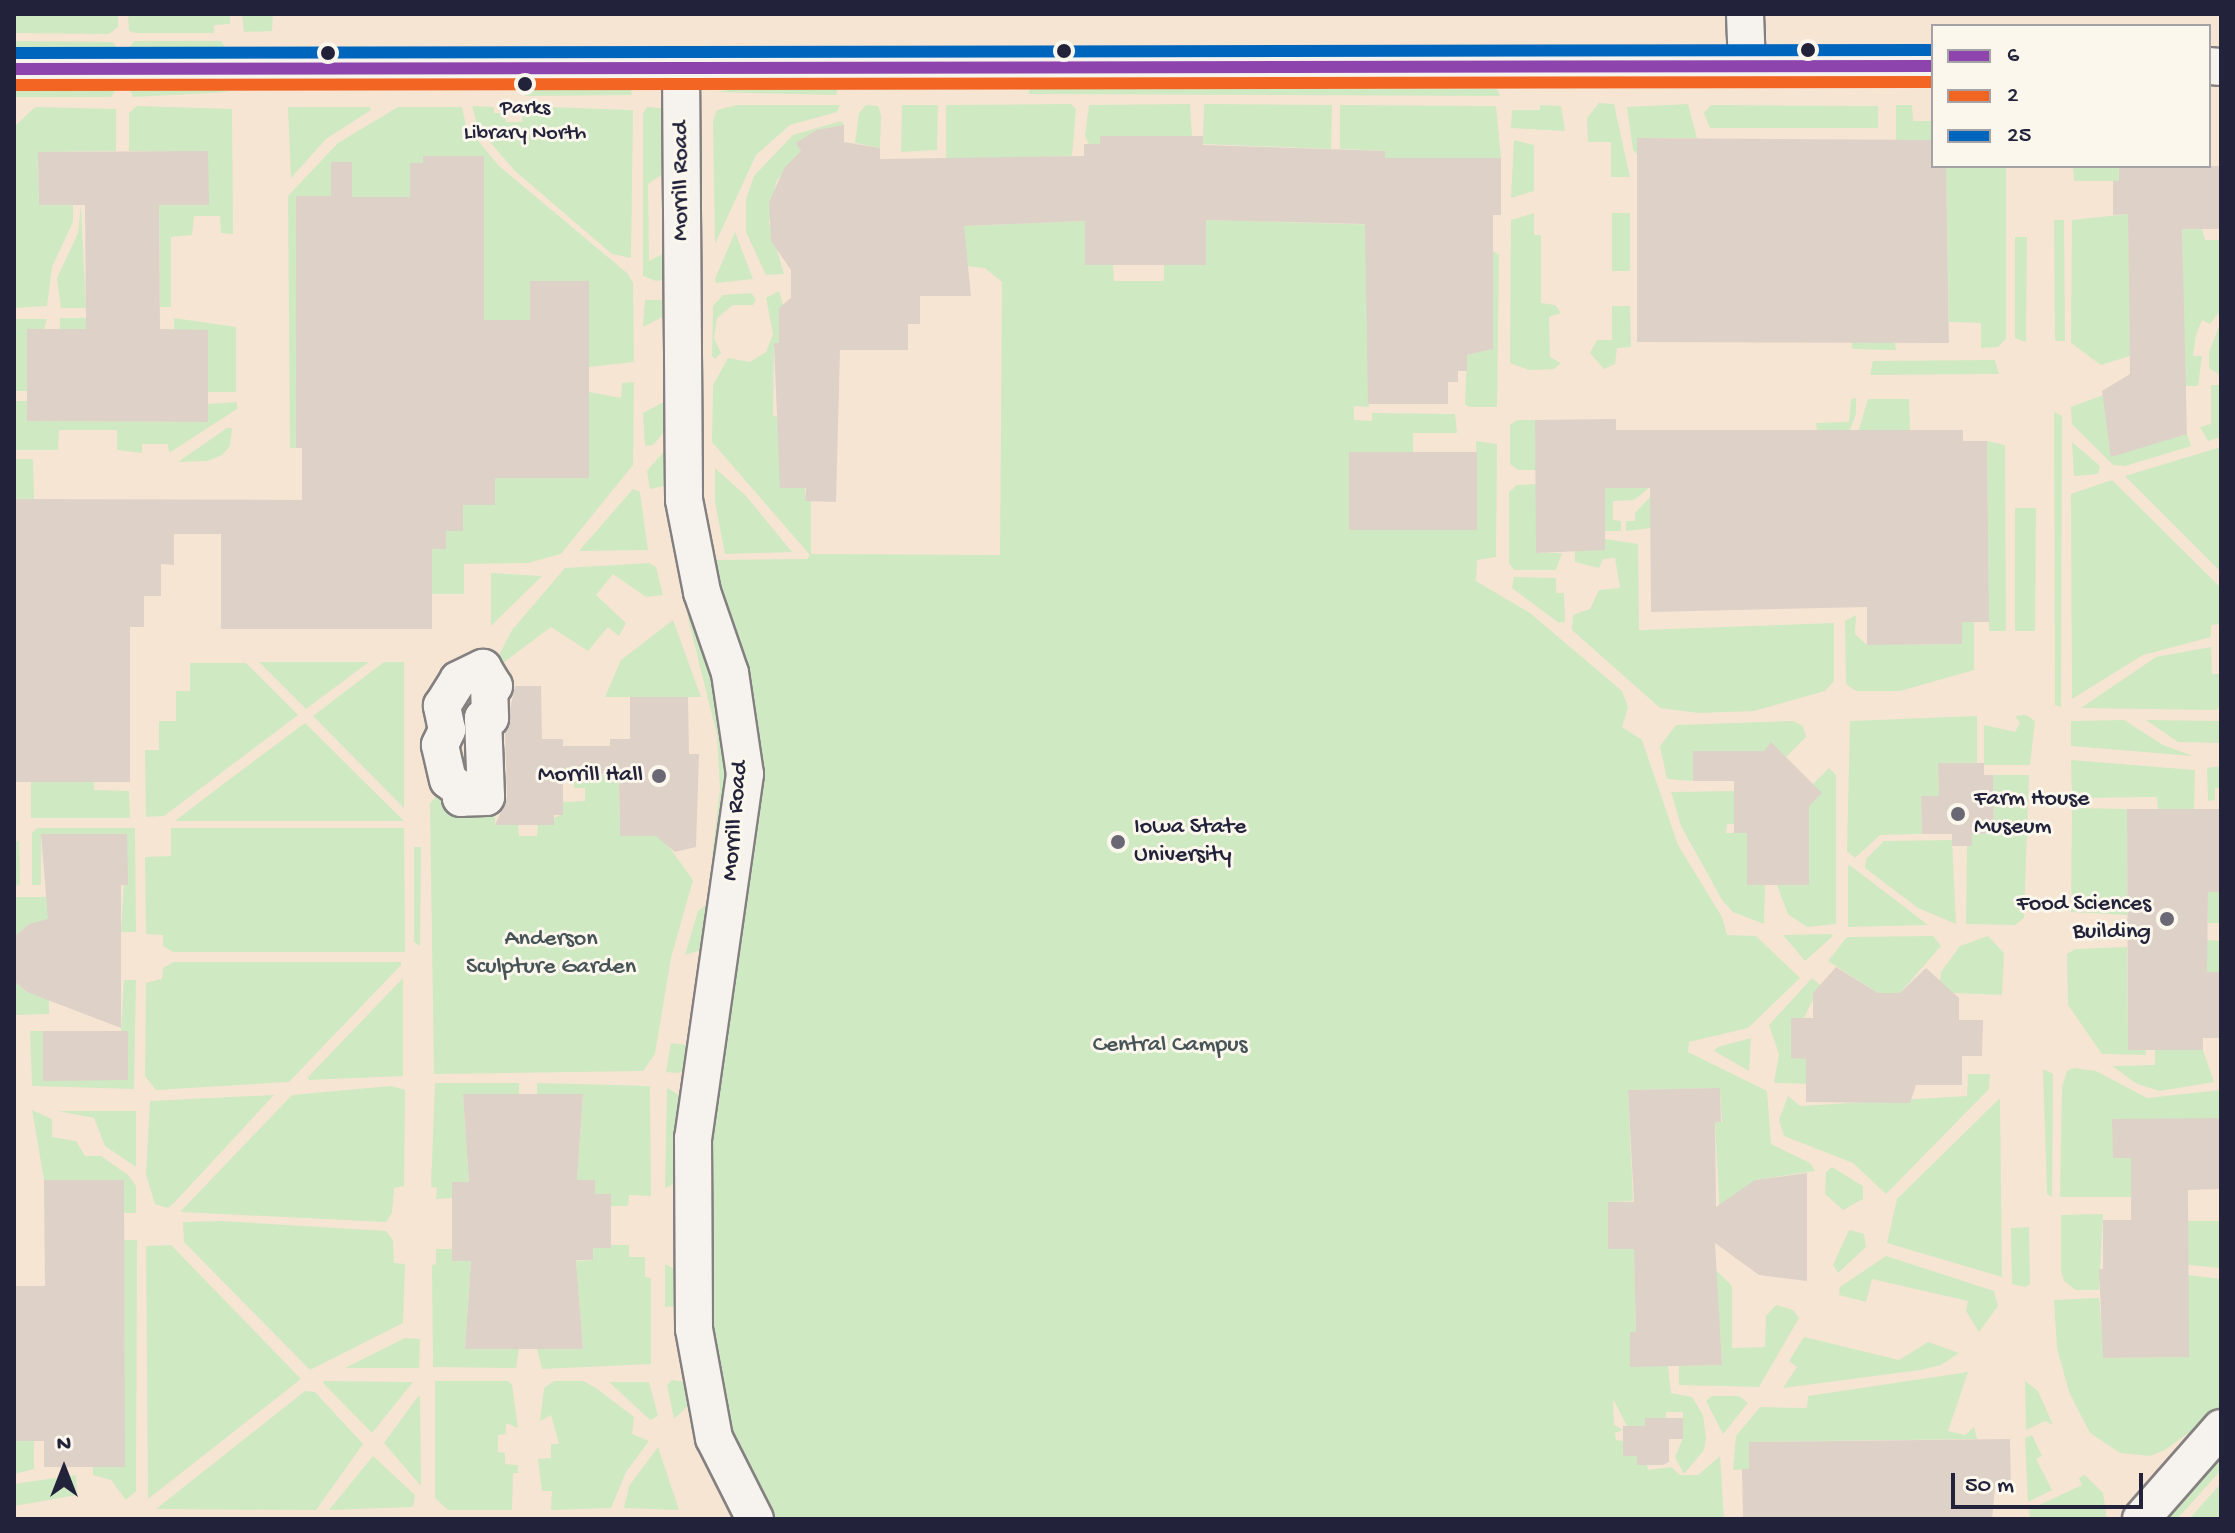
<!DOCTYPE html>
<style>
body{margin:0}
#map{position:relative;width:2235px;height:1533px;overflow:hidden;background:#f3eae0;font-family:"Gochi Hand",sans-serif}
div>[style]{position:absolute}
.built>*{inset:0;background:#f7e5d4}
.green>*{inset:0;background:#cfe9c3}
.building>*{inset:0;background:#ddd1c8}
.roads{filter:drop-shadow(2px 0 #848081) drop-shadow(-2px 0 #848081) drop-shadow(0 2px #848081) drop-shadow(0 -2px #848081)}
.minor>*{height:36px;margin:-18px;padding:0 18px;transform-origin:18px;border-radius:18px;background:#f6f3ee}
.bus-1>*{height:12px;margin:-6px;padding:0 6px;transform-origin:6px;border-radius:6px;background:#8e44ad}
.bus-2>*{height:12px;margin:-6px;padding:0 6px;transform-origin:6px;border-radius:6px;background:#f26522}
.bus-3>*{height:12px;margin:-6px;padding:0 6px;transform-origin:6px;border-radius:6px;background:#0065bd}
.dots>*{width:22px;height:22px;translate:-50% -50%;box-sizing:border-box;border:4px solid #fbf7ec;border-radius:50%}
span{translate:-50% -50%;white-space:nowrap;text-align:center;line-height:1.15;-webkit-text-stroke:6px #fbf7ec;paint-order:stroke}
.bus-label{font-size:22px;color:#22223b}
.street-label{font-size:24px;color:#22223b}
.poi-label{font-size:24px;color:#22223b}
.right{translate:-100% -50%;text-align:right}
.left{translate:0 -50%;text-align:left}
.park-label{font-size:24px;color:#465457}
.frame{position:absolute;inset:0;border:16px solid #22223b;pointer-events:none}
.legend{position:absolute;left:1931px;top:24px;width:280px;height:144px;box-sizing:border-box;background:#fbf7ec;border:2px solid #a4a2a5;margin:0;padding:10px 14px;list-style:none;font-size:24px;color:#22223b}
.legend li{display:flex;align-items:center;gap:16px;height:40px}
.legend b{width:40px;border:2px solid #a4a2a5}
.north{position:absolute;left:24px;top:1429px;width:80px;height:80px;-webkit-text-stroke:6px #fbf7ec;paint-order:stroke;rotate:0deg;font-size:22px;font-weight:700;line-height:32px;text-align:center;color:#22223b}
.north::after{content:'';display:block;margin:auto;width:28px;height:36px;background:#22223b;clip-path:polygon(50% 0,100% 100%,50% 72%,0 100%)}
.scale{position:absolute;left:1951px;top:1473px;width:192px;height:36px;box-sizing:border-box;border:4px solid #22223b;border-top:0;padding-left:10px;font-size:24px;line-height:28px;white-space:nowrap;color:#22223b;-webkit-text-stroke:6px #fbf7ec;paint-order:stroke}
</style>
<div id="map">
<div class="built">
<div style="clip-path:polygon(evenodd,14px 14px,2221px 14px,2221px 1519px,14px 1519px,14px 14px,1933px 26px,2209px 26px,2209px 166px,1933px 166px,1933px 26px)"></div>
</div>
<div class="green">
<div style="clip-path:polygon(14px 14px,118px 14px,118px 27px,109px 34px,14px 33px)"></div>
<div style="clip-path:polygon(128px 14px,230px 14px,230px 24px,214px 25px,214px 33px,136px 33px,129px 31px)"></div>
<div style="clip-path:polygon(242px 14px,273px 14px,272px 31px,244px 32px)"></div>
<div style="clip-path:polygon(14px 41px,113px 42px,117px 49px,14px 49px)"></div>
<div style="clip-path:polygon(134px 41px,221px 41px,226px 49px,127px 50px)"></div>
<div style="clip-path:polygon(525px 87px,631px 89px,632px 95px,525px 96px)"></div>
<div style="clip-path:polygon(14px 88px,117px 88px,111px 97px,14px 97px)"></div>
<div style="clip-path:polygon(129px 88px,210px 88px,230px 92px,133px 97px)"></div>
<div style="clip-path:polygon(838px 88px,836px 95px,717px 92px,728px 90px)"></div>
<div style="clip-path:polygon(1030px 89px,1497px 89px,1500px 96px,1028px 94px)"></div>
<div style="clip-path:polygon(1599px 103px,1614px 104px,1630px 177px,1611px 177px,1611px 142px,1588px 142px,1587px 118px)"></div>
<div style="clip-path:polygon(1071px 104px,1076px 109px,1072px 156px,946px 160px,946px 105px)"></div>
<div style="clip-path:polygon(1190px 104px,1192px 136px,1101px 136px,1100px 144px,1089px 144px,1085px 136px,1089px 105px)"></div>
<div style="clip-path:polygon(1204px 104px,1332px 105px,1331px 149px,1203px 144px)"></div>
<div style="clip-path:polygon(1688px 104px,1697px 138px,1637px 138px,1637px 154px,1633px 150px,1627px 107px)"></div>
<div style="clip-path:polygon(737px 105px,840px 105px,837px 112px,790px 125px,756px 155px,715px 244px,713px 121px,717px 110px)"></div>
<div style="clip-path:polygon(866px 105px,878px 106px,881px 115px,880px 148px,855px 143px,859px 113px)"></div>
<div style="clip-path:polygon(902px 105px,938px 105px,937px 150px,901px 152px)"></div>
<div style="clip-path:polygon(1340px 105px,1496px 106px,1501px 158px,1421px 158px,1385px 183px,1385px 151px,1340px 149px)"></div>
<div style="clip-path:polygon(1540px 105px,1561px 106px,1565px 131px,1511px 128px,1512px 110px,1540px 110px)"></div>
<div style="clip-path:polygon(1711px 105px,1878px 106px,1878px 128px,1710px 128px,1704px 113px)"></div>
<div style="clip-path:polygon(1896px 105px,1912px 105px,1913px 121px,1933px 121px,1933px 140px,1896px 140px)"></div>
<div style="clip-path:polygon(137px 106px,232px 109px,233px 234px,221px 233px,220px 216px,194px 216px,192px 235px,171px 237px,171px 307px,160px 307px,159px 205px,208px 205px,208px 152px,129px 151px,129px 113px)"></div>
<div style="clip-path:polygon(472px 106px,494px 107px,494px 113px,505px 113px,506px 122px,522px 122px,522px 106px,633px 110px,631px 258px,612px 254px,515px 171px,478px 128px)"></div>
<div style="clip-path:polygon(35px 107px,116px 109px,116px 151px,38px 152px,39px 205px,73px 205px,73px 222px,52px 267px,47px 306px,14px 308px,14px 127px)"></div>
<div style="clip-path:polygon(288px 107px,370px 107px,371px 110px,326px 139px,291px 178px)"></div>
<div style="clip-path:polygon(398px 107px,462px 107px,466px 126px,499px 166px,628px 274px,633px 283px,634px 362px,589px 367px,588px 281px,531px 281px,530px 320px,484px 320px,484px 156px,423px 156px,423px 163px,410px 163px,410px 197px,296px 197px,296px 448px,290px 448px,288px 196px,338px 143px)"></div>
<div style="clip-path:polygon(647px 107px,669px 109px,672px 168px,648px 184px,649px 261px,672px 249px,672px 279px,656px 281px,643px 276px,643px 113px)"></div>
<div style="clip-path:polygon(700px 109px,702px 249px,695px 249px,698px 113px)"></div>
<div style="clip-path:polygon(841px 121px,844px 125px,816px 130px,797px 143px,801px 151px,776px 182px,769px 223px,784px 274px,766px 275px,746px 232px,746px 199px,754px 176px,793px 135px)"></div>
<div style="clip-path:polygon(1514px 140px,1534px 145px,1534px 191px,1511px 198px)"></div>
<div style="clip-path:polygon(1946px 166px,2006px 166px,2006px 339px,1998px 347px,1981px 348px,1981px 323px,1949px 322px)"></div>
<div style="clip-path:polygon(2073px 166px,2119px 166px,2119px 181px,2074px 181px)"></div>
<div style="clip-path:polygon(81px 205px,86px 308px,61px 308px,57px 278px,78px 233px)"></div>
<div style="clip-path:polygon(2182px 211px,2202px 229px,2205px 240px,2221px 240px,2221px 310px,2210px 324px,2202px 320px,2196px 335px,2193px 356px,2202px 356px,2198px 386px,2184px 386px)"></div>
<div style="clip-path:polygon(1534px 213px,1534px 235px,1541px 235px,1541px 303px,1555px 305px,1561px 313px,1549px 317px,1550px 357px,1561px 363px,1554px 369px,1529px 370px,1510px 363px,1511px 220px)"></div>
<div style="clip-path:polygon(1612px 213px,1630px 213px,1630px 271px,1612px 271px)"></div>
<div style="clip-path:polygon(2128px 214px,2130px 356px,2101px 365px,2071px 343px,2072px 220px)"></div>
<div style="clip-path:polygon(1206px 220px,1384px 225px,1366px 252px,1369px 407px,1354px 406px,1354px 420px,1372px 421px,1372px 413px,1455px 414px,1457px 433px,1413px 433px,1413px 452px,1349px 530px,1477px 530px,1476px 441px,1497px 444px,1496px 557px,1477px 560px,1476px 581px,1530px 613px,1622px 691px,1628px 707px,1622px 727px,1642px 740px,1678px 845px,1722px 917px,1727px 935px,1756px 936px,1800px 978px,1748px 1028px,1689px 1042px,1688px 1052px,1767px 1091px,1771px 1144px,1810px 1163px,1815px 1171px,1755px 1180px,1720px 1217px,1715px 1123px,1722px 1122px,1720px 1088px,1628px 1090px,1633px 1201px,1608px 1202px,1608px 1248px,1634px 1248px,1636px 1332px,1630px 1332px,1630px 1366px,1668px 1366px,1671px 1393px,1692px 1397px,1703px 1415px,1706px 1438px,1704px 1450px,1684px 1474px,1675px 1457px,1683px 1438px,1683px 1412px,1666px 1412px,1666px 1418px,1645px 1427px,1627px 1426px,1613px 1399px,1614px 1425px,1623px 1430px,1615px 1433px,1616px 1440px,1623px 1441px,1623px 1456px,1637px 1456px,1637px 1465px,1647px 1465px,1648px 1470px,1671px 1467px,1680px 1475px,1698px 1475px,1720px 1456px,1724px 1519px,755px 1519px,736px 1487px,693px 1207px,738px 844px,708px 560px,807px 559px,810px 555px,712px 442px,713px 385px,728px 358px,750px 362px,766px 352px,773px 334px,766px 298px,779px 291px,784px 308px,779px 343px,774px 344px,773px 416px,780px 417px,805px 488px,805px 500px,811px 501px,811px 554px,1000px 555px,1002px 282px,985px 268px,965px 266px,964px 226px,1085px 221px,1085px 265px,1113px 265px,1114px 281px,1164px 281px,1164px 265px,1206px 265px)"></div>
<div style="clip-path:polygon(2054px 220px,2064px 220px,2065px 341px,2055px 341px)"></div>
<div style="clip-path:polygon(735px 232px,753px 279px,716px 283px,715px 279px)"></div>
<div style="clip-path:polygon(2015px 237px,2027px 237px,2026px 342px,2015px 338px)"></div>
<div style="clip-path:polygon(1493px 251px,1499px 255px,1497px 407px,1469px 407px,1465px 404px,1467px 355px,1493px 349px)"></div>
<div style="clip-path:polygon(751px 293px,756px 299px,753px 305px,733px 305px,717px 318px,714px 338px,721px 353px,715px 359px,712px 356px,713px 306px,723px 295px)"></div>
<div style="clip-path:polygon(645px 300px,672px 300px,672px 312px,643px 327px)"></div>
<div style="clip-path:polygon(1612px 306px,1630px 306px,1631px 347px,1617px 348px,1615px 364px,1604px 369px,1590px 353px,1597px 340px,1612px 340px)"></div>
<div style="clip-path:polygon(147px 317px,147px 330px,60px 329px,60px 318px)"></div>
<div style="clip-path:polygon(174px 318px,236px 327px,236px 392px,208px 392px,174px 330px)"></div>
<div style="clip-path:polygon(14px 319px,47px 319px,27px 391px,14px 391px)"></div>
<div style="clip-path:polygon(2221px 321px,2221px 375px,2219px 375px,2209px 368px,2209px 352px)"></div>
<div style="clip-path:polygon(1852px 331px,1895px 343px,1896px 350px,1852px 349px)"></div>
<div style="clip-path:polygon(1995px 360px,1999px 374px,1870px 375px,1873px 361px)"></div>
<div style="clip-path:polygon(634px 382px,633px 465px,561px 554px,528px 563px,464px 564px,464px 594px,432px 594px,432px 549px,446px 531px,463px 531px,463px 505px,495px 505px,495px 474px,589px 392px,621px 398px,622px 383px)"></div>
<div style="clip-path:polygon(2211px 385px,2221px 385px,2221px 437px,2208px 441px,2200px 427px,2211px 424px)"></div>
<div style="clip-path:polygon(2103px 395px,2113px 455px,2187px 434px,2191px 446px,2125px 466px,2113px 465px,2072px 424px,2071px 407px)"></div>
<div style="clip-path:polygon(673px 397px,673px 422px,653px 445px,645px 446px,643px 413px)"></div>
<div style="clip-path:polygon(1856px 398px,1856px 414px,1840px 457px,1817px 431px,1816px 423px,1849px 422px,1851px 399px)"></div>
<div style="clip-path:polygon(1868px 399px,1909px 399px,1910px 431px,1853px 449px)"></div>
<div style="clip-path:polygon(14px 401px,27px 401px,28px 421px,207px 422px,208px 404px,237px 402px,237px 409px,169px 453px,168px 444px,142px 444px,142px 453px,117px 450px,117px 430px,59px 430px,58px 450px,14px 450px)"></div>
<div style="clip-path:polygon(2054px 412px,2062px 416px,2061px 707px,2055px 705px)"></div>
<div style="clip-path:polygon(1517px 420px,1535px 420px,1536px 470px,1518px 470px,1510px 464px,1510px 425px)"></div>
<div style="clip-path:polygon(227px 428px,232px 428px,230px 446px,222px 455px,208px 461px,178px 462px)"></div>
<div style="clip-path:polygon(1987px 441px,2005px 445px,2006px 631px,1989px 631px)"></div>
<div style="clip-path:polygon(672px 442px,669px 485px,650px 489px,647px 471px)"></div>
<div style="clip-path:polygon(2072px 442px,2100px 466px,2098px 474px,2074px 476px)"></div>
<div style="clip-path:polygon(2221px 447px,2221px 572px,2125px 476px)"></div>
<div style="clip-path:polygon(14px 459px,33px 459px,34px 499px,15px 499px)"></div>
<div style="clip-path:polygon(715px 468px,746px 496px,792px 552px,725px 554px,715px 502px)"></div>
<div style="clip-path:polygon(2112px 480px,2221px 588px,2221px 624px,2211px 625px,2211px 637px,2143px 655px,2072px 699px,2071px 494px)"></div>
<div style="clip-path:polygon(1536px 484px,1537px 553px,1562px 553px,1556px 570px,1514px 570px,1509px 563px,1509px 492px,1517px 485px)"></div>
<div style="clip-path:polygon(1605px 488px,1649px 488px,1634px 500px,1613px 501px,1613px 520px,1621px 521px,1621px 531px,1605px 531px)"></div>
<div style="clip-path:polygon(633px 489px,640px 492px,648px 550px,579px 551px)"></div>
<div style="clip-path:polygon(1650px 497px,1651px 528px,1626px 531px,1626px 521px,1635px 521px,1635px 513px)"></div>
<div style="clip-path:polygon(2015px 508px,2036px 508px,2035px 631px,2015px 631px)"></div>
<div style="clip-path:polygon(1605px 539px,1638px 544px,1639px 630px,1834px 623px,1834px 681px,1825px 691px,1754px 711px,1699px 713px,1660px 708px,1572px 630px,1573px 615px,1590px 609px,1599px 590px,1620px 588px,1615px 558px,1603px 559px,1599px 568px,1575px 562px,1575px 550px,1605px 550px)"></div>
<div style="clip-path:polygon(649px 563px,656px 567px,663px 595px,646px 597px,613px 574px,596px 595px,626px 623px,619px 636px,608px 627px,588px 651px,551px 627px,503px 663px,498px 657px,512px 630px,565px 568px)"></div>
<div style="clip-path:polygon(491px 573px,542px 576px,491px 626px)"></div>
<div style="clip-path:polygon(1514px 577px,1556px 578px,1556px 593px,1564px 593px,1565px 621px,1559px 623px,1512px 588px)"></div>
<div style="clip-path:polygon(687px 614px,705px 628px,696px 632px,714px 686px,724px 740px,725px 796px,716px 863px,712px 857px,720px 788px,717px 735px)"></div>
<div style="clip-path:polygon(1856px 615px,1855px 634px,1867px 645px,1962px 644px,1962px 622px,1974px 622px,1974px 670px,1900px 691px,1856px 691px,1846px 684px,1845px 621px)"></div>
<div style="clip-path:polygon(673px 620px,701px 697px,605px 697px,621px 660px)"></div>
<div style="clip-path:polygon(2211px 647px,2212px 674px,2221px 674px,2221px 706px,2216px 710px,2081px 708px,2156px 657px)"></div>
<div style="clip-path:polygon(259px 662px,369px 662px,306px 709px)"></div>
<div style="clip-path:polygon(384px 662px,404px 662px,404px 808px,313px 716px)"></div>
<div style="clip-path:polygon(190px 663px,246px 663px,298px 715px,164px 816px,146px 817px,145px 750px,159px 750px,159px 721px,176px 721px,176px 691px,190px 691px)"></div>
<div style="clip-path:polygon(2026px 715px,2035px 721px,2030px 765px,1984px 765px,1984px 725px,2015px 732px,2020px 723px,2015px 716px)"></div>
<div style="clip-path:polygon(1977px 716px,1977px 763px,1938px 763px,1939px 796px,1921px 796px,1922px 834px,1880px 835px,1855px 858px,1847px 851px,1850px 721px)"></div>
<div style="clip-path:polygon(2124px 720px,2163px 745px,2193px 756px,2071px 746px,2071px 721px)"></div>
<div style="clip-path:polygon(2146px 720px,2221px 721px,2221px 743px,2178px 742px)"></div>
<div style="clip-path:polygon(1793px 721px,1803px 726px,1806px 737px,1786px 757px,1771px 743px,1764px 751px,1693px 751px,1693px 781px,1667px 779px,1660px 746px,1676px 725px)"></div>
<div style="clip-path:polygon(305px 723px,404px 821px,175px 821px,218px 788px)"></div>
<div style="clip-path:polygon(574px 758px,593px 774px,619px 774px,620px 836px,661px 836px,693px 880px,671px 958px,655px 1054px,643px 1071px,434px 1074px,430px 804px,448px 780px,461px 814px,495px 814px,495px 825px,518px 825px,519px 836px,537px 836px,538px 825px,563px 814px,563px 802px,585px 801px,585px 788px,574px 788px)"></div>
<div style="clip-path:polygon(2071px 760px,2195px 770px,2194px 809px,2158px 809px,2157px 797px,2072px 798px)"></div>
<div style="clip-path:polygon(2221px 766px,2221px 788px,2215px 788px,2215px 800px,2208px 801px,2207px 768px)"></div>
<div style="clip-path:polygon(1829px 768px,1836px 775px,1836px 924px,1807px 927px,1788px 914px,1777px 885px,1809px 884px,1809px 806px,1813px 784px)"></div>
<div style="clip-path:polygon(1993px 775px,2029px 775px,2024px 918px,2015px 925px,1966px 924px,1967px 845px,1972px 845px,1972px 834px,1994px 833px)"></div>
<div style="clip-path:polygon(31px 782px,94px 782px,94px 790px,129px 791px,130px 818px,31px 818px)"></div>
<div style="clip-path:polygon(1734px 791px,1734px 824px,1727px 824px,1726px 833px,1747px 833px,1747px 884px,1765px 885px,1764px 924px,1733px 912px,1722px 900px,1681px 826px,1671px 792px)"></div>
<div style="clip-path:polygon(2072px 808px,2127px 809px,2127px 915px,2071px 912px)"></div>
<div style="clip-path:polygon(37px 828px,135px 828px,136px 932px,121px 932px,127px 834px,41px 834px,41px 885px,32px 885px,32px 833px)"></div>
<div style="clip-path:polygon(171px 828px,404px 828px,405px 952px,173px 952px,163px 946px,163px 935px,146px 934px,145px 857px,171px 856px)"></div>
<div style="clip-path:polygon(19px 839px,20px 884px,14px 887px,14px 844px)"></div>
<div style="clip-path:polygon(1952px 840px,1956px 924px,1918px 908px,1865px 868px,1866px 859px,1884px 841px)"></div>
<div style="clip-path:polygon(414px 847px,421px 847px,420px 946px,414px 942px)"></div>
<div style="clip-path:polygon(1848px 865px,1851px 866px,1928px 925px,1848px 927px)"></div>
<div style="clip-path:polygon(2208px 892px,2221px 892px,2221px 923px,2208px 923px)"></div>
<div style="clip-path:polygon(14px 897px,48px 897px,48px 922px,29px 924px,14px 937px)"></div>
<div style="clip-path:polygon(709px 902px,713px 946px,685px 955px,698px 911px)"></div>
<div style="clip-path:polygon(1783px 935px,1832px 934px,1833px 936px,1805px 961px)"></div>
<div style="clip-path:polygon(1933px 936px,1941px 946px,1900px 993px,1878px 993px,1828px 961px,1847px 937px)"></div>
<div style="clip-path:polygon(1988px 936px,2004px 953px,2002px 995px,1953px 993px,1940px 981px,1941px 972px,1960px 946px)"></div>
<div style="clip-path:polygon(2207px 940px,2221px 941px,2221px 972px,2207px 972px)"></div>
<div style="clip-path:polygon(2127px 947px,2128px 1050px,2146px 1050px,2146px 1055px,2102px 1054px,2068px 1005px,2067px 954px,2075px 949px)"></div>
<div style="clip-path:polygon(174px 962px,401px 962px,401px 965px,289px 1082px,156px 1090px,145px 1076px,146px 983px,162px 979px,163px 968px)"></div>
<div style="clip-path:polygon(403px 978px,403px 1076px,309px 1080px,308px 1077px)"></div>
<div style="clip-path:polygon(1812px 978px,1820px 985px,1804px 1018px,1805px 1059px,1814px 1067px,1814px 1084px,1774px 1083px,1779px 1054px,1769px 1025px)"></div>
<div style="clip-path:polygon(124px 980px,136px 980px,134px 1089px,32px 1086px,30px 1031px,43px 1031px,43px 1081px,128px 1031px,121px 1031px)"></div>
<div style="clip-path:polygon(14px 981px,27px 992px,49px 996px,49px 1014px,14px 1015px)"></div>
<div style="clip-path:polygon(1751px 1038px,1749px 1071px,1714px 1051px,1718px 1047px)"></div>
<div style="clip-path:polygon(671px 1043px,694px 1046px,685px 1070px,678px 1073px,666px 1072px)"></div>
<div style="clip-path:polygon(2155px 1050px,2203px 1050px,2214px 1082px,2160px 1091px,2137px 1084px,2112px 1066px,2155px 1065px)"></div>
<div style="clip-path:polygon(2074px 1068px,2096px 1071px,2147px 1098px,2221px 1090px,2221px 1118px,2113px 1158px,2131px 1158px,2131px 1197px,2060px 1197px,2062px 1087px,2067px 1071px)"></div>
<div style="clip-path:polygon(2043px 1069px,2053px 1074px,2052px 1197px,2047px 1194px)"></div>
<div style="clip-path:polygon(1968px 1074px,1990px 1074px,1989px 1089px,1886px 1194px,1853px 1163px,1784px 1136px,1779px 1120px,1788px 1096px,1800px 1106px,1967px 1096px)"></div>
<div style="clip-path:polygon(435px 1083px,519px 1083px,519px 1095px,463px 1095px,469px 1182px,453px 1182px,452px 1198px,436px 1199px,437px 1188px,431px 1187px)"></div>
<div style="clip-path:polygon(537px 1083px,650px 1086px,651px 1196px,629px 1195px,628px 1206px,611px 1206px,611px 1194px,595px 1194px,595px 1180px,577px 1180px,583px 1095px,537px 1095px)"></div>
<div style="clip-path:polygon(391px 1086px,405px 1090px,404px 1186px,394px 1188px,392px 1213px,386px 1222px,180px 1212px,292px 1095px)"></div>
<div style="clip-path:polygon(667px 1088px,686px 1099px,679px 1182px,665px 1188px)"></div>
<div style="clip-path:polygon(274px 1095px,174px 1203px,168px 1208px,155px 1204px,146px 1175px,150px 1101px)"></div>
<div style="clip-path:polygon(2000px 1098px,2002px 1277px,1887px 1243px,1897px 1199px)"></div>
<div style="clip-path:polygon(32px 1110px,52px 1119px,52px 1137px,76px 1141px,85px 1156px,101px 1156px,128px 1175px,136px 1186px,136px 1213px,124px 1213px,124px 1180px,44px 1180px)"></div>
<div style="clip-path:polygon(58px 1111px,136px 1111px,136px 1167px,105px 1146px,94px 1118px)"></div>
<div style="clip-path:polygon(1832px 1167px,1863px 1186px,1863px 1199px,1843px 1210px,1825px 1194px,1826px 1172px)"></div>
<div style="clip-path:polygon(2103px 1214px,2099px 1290px,2076px 1290px,2064px 1281px,2061px 1271px,2061px 1215px)"></div>
<div style="clip-path:polygon(222px 1221px,386px 1231px,393px 1240px,394px 1263px,405px 1264px,403px 1323px,310px 1370px,184px 1242px,183px 1222px)"></div>
<div style="clip-path:polygon(2188px 1221px,2221px 1221px,2221px 1268px,2188px 1265px)"></div>
<div style="clip-path:polygon(2029px 1227px,2030px 1284px,2025px 1287px,2012px 1284px,2011px 1228px)"></div>
<div style="clip-path:polygon(1849px 1230px,1864px 1234px,1866px 1247px,1838px 1273px,1833px 1265px)"></div>
<div style="clip-path:polygon(124px 1240px,137px 1240px,136px 1491px,126px 1500px,111px 1480px,93px 1475px,93px 1467px,125px 1467px)"></div>
<div style="clip-path:polygon(171px 1245px,301px 1379px,148px 1499px,146px 1246px)"></div>
<div style="clip-path:polygon(611px 1245px,629px 1245px,629px 1257px,645px 1257px,645px 1277px,651px 1278px,651px 1364px,542px 1369px,537px 1349px,583px 1349px,576px 1261px,593px 1260px,593px 1248px)"></div>
<div style="clip-path:polygon(436px 1249px,452px 1249px,453px 1261px,471px 1261px,465px 1348px,519px 1349px,516px 1368px,433px 1367px,432px 1265px,436px 1264px)"></div>
<div style="clip-path:polygon(1886px 1256px,1994px 1291px,1998px 1306px,1979px 1332px,1966px 1311px,1968px 1301px,1872px 1279px,1866px 1302px,1839px 1295px,1840px 1287px)"></div>
<div style="clip-path:polygon(665px 1264px,680px 1272px,683px 1306px,665px 1307px)"></div>
<div style="clip-path:polygon(1716px 1270px,1732px 1286px,1732px 1348px,1765px 1347px,1766px 1316px,1776px 1305px,1793px 1310px,1799px 1318px,1759px 1387px,1679px 1385px,1679px 1366px,1722px 1365px)"></div>
<div style="clip-path:polygon(2188px 1275px,2221px 1279px,2221px 1409px,2165px 1450px,2150px 1456px,2120px 1453px,2090px 1433px,2069px 1392px,2057px 1348px,2054px 1300px,2099px 1298px,2104px 1358px,2188px 1357px)"></div>
<div style="clip-path:polygon(1804px 1337px,1899px 1360px,1928px 1342px,1959px 1353px,1941px 1365px,1920px 1370px,1783px 1388px,1797px 1367px,1789px 1361px)"></div>
<div style="clip-path:polygon(405px 1338px,420px 1339px,419px 1368px,345px 1368px)"></div>
<div style="clip-path:polygon(14px 1353px,16px 1441px,34px 1441px,34px 1469px,14px 1474px)"></div>
<div style="clip-path:polygon(1968px 1372px,1948px 1431px,1965px 1435px,1974px 1427px,1977px 1439px,1749px 1442px,1749px 1469px,1733px 1470px,1736px 1436px,1760px 1407px,1807px 1408px,1808px 1396px)"></div>
<div style="clip-path:polygon(672px 1380px,692px 1383px,693px 1401px,674px 1419px,667px 1385px)"></div>
<div style="clip-path:polygon(435px 1381px,508px 1381px,512px 1385px,518px 1428px,506px 1423px,506px 1434px,498px 1435px,498px 1452px,505px 1453px,505px 1464px,518px 1465px,518px 1473px,513px 1473px,512px 1510px,448px 1510px,435px 1498px)"></div>
<div style="clip-path:polygon(554px 1381px,583px 1381px,596px 1388px,634px 1417px,632px 1434px,649px 1441px,626px 1472px,611px 1508px,551px 1510px,552px 1491px,542px 1491px,538px 1459px,551px 1458px,551px 1444px,559px 1444px,551px 1415px,540px 1421px,544px 1388px)"></div>
<div style="clip-path:polygon(2025px 1381px,2038px 1391px,2053px 1425px,2045px 1421px,2026px 1430px)"></div>
<div style="clip-path:polygon(413px 1382px,372px 1433px,323px 1383px,324px 1381px)"></div>
<div style="clip-path:polygon(609px 1382px,649px 1382px,658px 1416px,650px 1420px)"></div>
<div style="clip-path:polygon(305px 1391px,315px 1392px,363px 1444px,316px 1510px,156px 1509px)"></div>
<div style="clip-path:polygon(419px 1395px,420px 1397px,421px 1486px,384px 1443px)"></div>
<div style="clip-path:polygon(1712px 1396px,1739px 1396px,1748px 1403px,1723px 1434px,1706px 1401px)"></div>
<div style="clip-path:polygon(2032px 1435px,2042px 1456px,2036px 1459px,2052px 1490px,2028px 1502px,2025px 1438px)"></div>
<div style="clip-path:polygon(658px 1447px,679px 1510px,624px 1508px,629px 1486px)"></div>
<div style="clip-path:polygon(2221px 1453px,2221px 1470px,2196px 1498px,2177px 1519px,2161px 1519px)"></div>
<div style="clip-path:polygon(373px 1456px,415px 1495px,413px 1507px,329px 1510px)"></div>
<div style="clip-path:polygon(76px 1475px,77px 1495px,14px 1506px,14px 1484px)"></div>
<div style="clip-path:polygon(2085px 1475px,2103px 1493px,2107px 1519px,2030px 1519px,2029px 1510px,2082px 1485px,2079px 1478px)"></div>
<div style="clip-path:polygon(2221px 1484px,2221px 1519px,2189px 1519px,2216px 1489px)"></div>
</div>
<div class="building">
<div style="clip-path:polygon(844px 125px,844px 142px,880px 148px,880px 159px,1084px 156px,1084px 144px,1100px 144px,1100px 136px,1203px 136px,1203px 145px,1385px 151px,1385px 158px,1501px 158px,1501px 215px,1493px 215px,1493px 349px,1467px 355px,1467px 371px,1458px 371px,1458px 382px,1448px 382px,1448px 404px,1368px 404px,1365px 224px,1206px 220px,1206px 265px,1085px 265px,1085px 221px,964px 226px,971px 296px,920px 296px,920px 324px,908px 324px,908px 350px,840px 350px,836px 502px,805px 501px,806px 488px,780px 488px,774px 343px,779px 343px,779px 308px,791px 298px,791px 270px,771px 241px,769px 202px,785px 167px,801px 151px,796px 143px,816px 130px)"></div>
<div style="clip-path:polygon(1637px 138px,1933px 140px,1933px 166px,1946px 166px,1949px 343px,1637px 342px)"></div>
<div style="clip-path:polygon(208px 151px,209px 205px,159px 205px,160px 329px,208px 330px,208px 422px,27px 421px,27px 329px,86px 329px,85px 205px,39px 205px,38px 152px)"></div>
<div style="clip-path:polygon(423px 156px,484px 156px,484px 320px,530px 320px,530px 281px,589px 281px,589px 478px,495px 478px,495px 505px,463px 505px,463px 531px,446px 531px,446px 549px,432px 549px,432px 629px,221px 629px,221px 534px,174px 534px,174px 565px,161px 564px,161px 596px,144px 596px,144px 627px,130px 627px,130px 782px,15px 782px,14px 499px,302px 500px,302px 448px,296px 448px,296px 196px,331px 196px,331px 162px,352px 162px,352px 197px,410px 197px,410px 163px,423px 163px)"></div>
<div style="clip-path:polygon(2119px 166px,2221px 166px,2221px 229px,2182px 229px,2187px 434px,2111px 457px,2102px 391px,2130px 374px,2128px 214px,2113px 215px,2113px 181px,2119px 181px)"></div>
<div style="clip-path:polygon(1616px 419px,1616px 430px,1963px 430px,1963px 441px,1987px 441px,1989px 622px,1962px 622px,1962px 644px,1867px 645px,1867px 607px,1651px 612px,1650px 488px,1605px 488px,1605px 550px,1536px 553px,1535px 420px)"></div>
<div style="clip-path:polygon(1349px 452px,1477px 452px,1477px 530px,1349px 530px)"></div>
<div style="clip-path:polygon(515px 686px,541px 686px,542px 739px,563px 739px,563px 746px,610px 746px,610px 739px,630px 739px,630px 697px,688px 697px,689px 754px,699px 754px,696px 847px,675px 852px,656px 836px,620px 836px,619px 774px,563px 774px,563px 815px,554px 815px,554px 825px,495px 825px,507px 797px,505px 732px)"></div>
<div style="clip-path:polygon(1771px 742px,1822px 793px,1809px 806px,1809px 885px,1747px 885px,1747px 833px,1734px 833px,1734px 781px,1693px 781px,1693px 751px,1764px 751px)"></div>
<div style="clip-path:polygon(1938px 763px,1984px 763px,1984px 775px,1993px 775px,1994px 833px,1972px 834px,1972px 846px,1952px 846px,1952px 834px,1922px 834px,1921px 796px,1939px 796px)"></div>
<div style="clip-path:polygon(2127px 809px,2221px 809px,2221px 892px,2208px 892px,2207px 972px,2221px 972px,2221px 1038px,2203px 1038px,2203px 1050px,2128px 1050px)"></div>
<div style="clip-path:polygon(41px 834px,127px 834px,128px 885px,121px 885px,121px 1028px,27px 992px,14px 981px,14px 937px,29px 924px,48px 919px)"></div>
<div style="clip-path:polygon(1836px 967px,1878px 993px,1900px 993px,1926px 968px,1959px 998px,1959px 1020px,1983px 1020px,1982px 1056px,1962px 1056px,1962px 1085px,1916px 1085px,1910px 1103px,1806px 1102px,1806px 1059px,1791px 1058px,1791px 1018px,1813px 1018px,1813px 993px)"></div>
<div style="clip-path:polygon(43px 1031px,128px 1031px,128px 1080px,43px 1081px)"></div>
<div style="clip-path:polygon(1720px 1088px,1721px 1122px,1715px 1123px,1716px 1207px,1755px 1180px,1807px 1173px,1807px 1281px,1759px 1275px,1715px 1243px,1722px 1365px,1630px 1367px,1630px 1332px,1636px 1332px,1634px 1249px,1608px 1249px,1608px 1202px,1634px 1202px,1628px 1090px)"></div>
<div style="clip-path:polygon(463px 1094px,583px 1094px,577px 1180px,595px 1180px,595px 1194px,611px 1194px,611px 1248px,593px 1248px,593px 1260px,576px 1260px,583px 1349px,465px 1349px,471px 1261px,452px 1261px,452px 1182px,469px 1182px)"></div>
<div style="clip-path:polygon(2221px 1118px,2221px 1189px,2188px 1190px,2189px 1357px,2103px 1358px,2099px 1269px,2103px 1269px,2103px 1220px,2131px 1220px,2131px 1158px,2113px 1158px,2112px 1119px)"></div>
<div style="clip-path:polygon(44px 1180px,124px 1180px,125px 1467px,44px 1467px,44px 1441px,16px 1441px,15px 1286px,45px 1286px)"></div>
<div style="clip-path:polygon(1645px 1418px,1683px 1418px,1683px 1439px,1669px 1439px,1669px 1462px,1663px 1465px,1637px 1465px,1637px 1456px,1623px 1456px,1623px 1426px,1645px 1426px)"></div>
<div style="clip-path:polygon(2010px 1439px,2011px 1488px,1995px 1488px,1992px 1519px,1743px 1519px,1742px 1469px,1749px 1469px,1749px 1442px)"></div>
</div>
<div class="roads">
<div class="minor">
<div style="left:1745px;top:14px;width:52px;rotate:87.8deg"></div>
<div style="left:2209px;top:66px;width:12px;rotate:5deg"></div>
<div style="left:681px;top:67px;width:433px;rotate:89.6deg"></div>
<div style="left:684px;top:500px;width:94px;rotate:78.9deg"></div>
<div style="left:702px;top:592px;width:86px;rotate:70.9deg"></div>
<div style="left:730px;top:673px;width:102px;rotate:81.6deg"></div>
<div style="left:745px;top:774px;width:368px;rotate:98.1deg"></div>
<div style="left:693px;top:1138px;width:191px;rotate:89.7deg"></div>
<div style="left:694px;top:1329px;width:111px;rotate:79.6deg"></div>
<div style="left:714px;top:1438px;width:91px;rotate:63.2deg"></div>
<div style="left:14px;top:69px;width:1919px;rotate:-0.09deg"></div>
<div style="left:483px;top:668px;width:21px;rotate:59deg"></div>
<div style="left:494px;top:686px;width:5px;rotate:180deg"></div>
<div style="left:489px;top:686px;width:32px;rotate:88deg"></div>
<div style="left:490px;top:718px;width:7px;rotate:180deg"></div>
<div style="left:483px;top:718px;width:79px;rotate:87.8deg"></div>
<div style="left:486px;top:797px;width:25px;rotate:178deg"></div>
<div style="left:461px;top:798px;width:8px;rotate:-90deg"></div>
<div style="left:461px;top:790px;width:16px;rotate:-142deg"></div>
<div style="left:448px;top:780px;width:36px;rotate:-103deg"></div>
<div style="left:440px;top:745px;width:17px;rotate:-65deg"></div>
<div style="left:447px;top:730px;width:25px;rotate:-102deg"></div>
<div style="left:442px;top:706px;width:31px;rotate:-58deg"></div>
<div style="left:458px;top:680px;width:28px;rotate:-26deg"></div>
<div style="left:2141px;top:1519px;width:121px;rotate:-48.7deg"></div>
</div>
</div>
<div class="bus-1">
<div style="left:14px;top:69px;width:1919px;rotate:-0.09deg"></div>
</div>
<div class="bus-2">
<div style="left:14px;top:85px;width:1919px;rotate:-0.09deg"></div>
</div>
<div class="bus-3">
<div style="left:14px;top:53px;width:1919px;rotate:-0.09deg"></div>
</div>
<div class="dots">
<div style="left:1808px;top:50px;background:#22223b"></div>
<div style="left:1064px;top:51px;background:#22223b"></div>
<div style="left:328px;top:53px;background:#22223b"></div>
<div style="left:525px;top:84px;background:#22223b"></div>
<div style="left:659px;top:776px;background:#6b6875"></div>
<div style="left:1958px;top:814px;background:#6b6875"></div>
<div style="left:1118px;top:842px;background:#6b6875"></div>
<div style="left:2167px;top:919px;background:#6b6875"></div>
</div>
<div class="bus-label">
<span style="left:525px;top:122px">Parks<br>Library North</span>
</div>
<div class="street-label">
<span style="left:682px;top:181px;rotate:-90deg">Morrill Road</span>
<span style="left:736px;top:821px;rotate:-85deg">Morrill Road</span>
</div>
<div class="poi-label">
<span class="right" style="left:643px;top:776px">Morrill Hall</span>
<span class="left" style="left:1974px;top:814px">Farm House<br>Museum</span>
<span class="left" style="left:1134px;top:842px">Iowa State<br>University</span>
<span class="right" style="left:2151px;top:919px">Food Sciences<br>Building</span>
</div>
<div class="park-label">
<span style="left:551px;top:954px">Anderson<br>Sculpture Garden</span>
<span style="left:1170px;top:1046px">Central Campus</span>
</div>
<div class="frame"></div>
<ul class="legend">
<li><b style="height:10px;background:#8e44ad"></b>6</li>
<li><b style="height:10px;background:#f26522"></b>2</li>
<li><b style="height:10px;background:#0065bd"></b>25</li>
</ul>
<div class="north">N</div>
<div class="scale">50 m</div>
</div>
